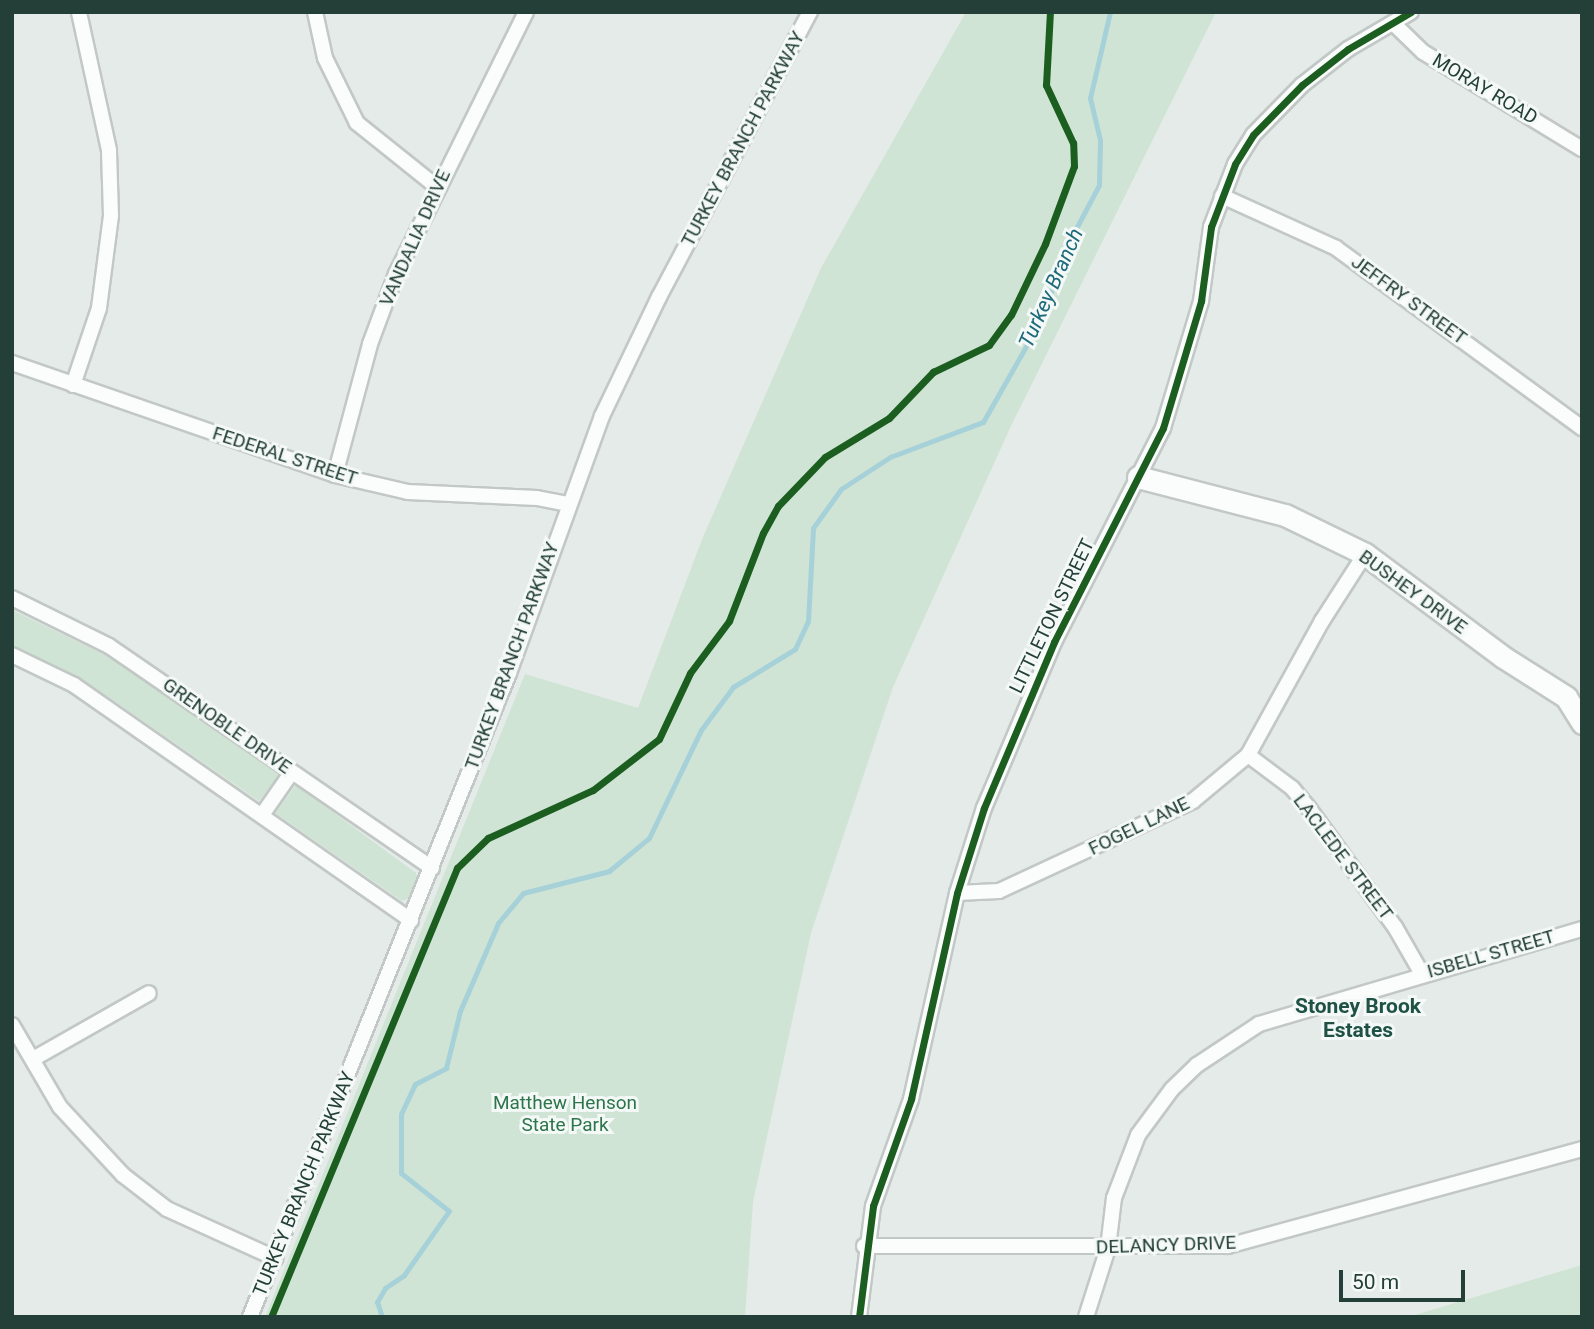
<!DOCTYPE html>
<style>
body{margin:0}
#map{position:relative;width:1594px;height:1329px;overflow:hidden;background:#e5ebe8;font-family:Roboto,sans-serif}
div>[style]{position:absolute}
.green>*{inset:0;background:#cfe4d5}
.stream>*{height:5px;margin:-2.5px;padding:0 2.5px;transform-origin:2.5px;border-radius:2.5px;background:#a7d1d8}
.roads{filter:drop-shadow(2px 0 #c2c8c5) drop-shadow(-2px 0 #c2c8c5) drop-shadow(0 2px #c2c8c5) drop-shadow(0 -2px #c2c8c5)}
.street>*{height:14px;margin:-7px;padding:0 7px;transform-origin:7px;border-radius:7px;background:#fbfcfc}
.secondary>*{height:21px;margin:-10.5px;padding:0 10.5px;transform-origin:10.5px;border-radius:10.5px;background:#fbfcfc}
.cycleway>*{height:7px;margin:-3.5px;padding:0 3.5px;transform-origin:3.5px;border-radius:3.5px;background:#1b5e20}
span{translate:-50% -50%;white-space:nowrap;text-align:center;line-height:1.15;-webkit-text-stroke:6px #f4f9f7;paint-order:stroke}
.street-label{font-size:19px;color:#233f37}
.park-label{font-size:19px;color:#2d754a}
.water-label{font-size:21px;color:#1d6a7b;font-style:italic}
.neighbourhood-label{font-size:21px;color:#1f5145;font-weight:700}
.frame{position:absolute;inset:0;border:14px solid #233f37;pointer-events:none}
.scale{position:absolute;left:1339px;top:1270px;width:126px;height:32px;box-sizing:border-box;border:4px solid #233f37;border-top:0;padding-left:9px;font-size:21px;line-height:24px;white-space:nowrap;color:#233f37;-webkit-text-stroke:5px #f4f9f7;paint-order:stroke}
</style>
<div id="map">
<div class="green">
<div style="clip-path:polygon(966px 12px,1216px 12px,1010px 428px,893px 687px,811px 933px,753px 1202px,745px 1317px,265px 1317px,525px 674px,638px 708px,703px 537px,821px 268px)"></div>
<div style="clip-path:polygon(12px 610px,132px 668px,280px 774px,259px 801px,107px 696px,12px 649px)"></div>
<div style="clip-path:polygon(296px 785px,416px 873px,419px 884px,408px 899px,402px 901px,275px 813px)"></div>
<div style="clip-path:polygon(1582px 1265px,1582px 1317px,1408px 1317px)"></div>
</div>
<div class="stream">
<div style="left:382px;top:1317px;width:16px;rotate:-108deg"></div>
<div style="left:377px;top:1302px;width:16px;rotate:-60deg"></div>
<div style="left:385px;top:1288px;width:23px;rotate:-34deg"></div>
<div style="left:404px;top:1275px;width:78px;rotate:-54.9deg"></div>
<div style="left:449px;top:1211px;width:61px;rotate:-141.6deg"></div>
<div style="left:401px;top:1173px;width:59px;rotate:-90deg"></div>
<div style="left:401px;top:1114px;width:33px;rotate:-65deg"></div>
<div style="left:415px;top:1084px;width:35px;rotate:-27deg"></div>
<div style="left:446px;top:1068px;width:59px;rotate:-76.2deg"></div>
<div style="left:460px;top:1011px;width:96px;rotate:-66.6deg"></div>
<div style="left:498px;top:923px;width:39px;rotate:-50deg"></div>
<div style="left:523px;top:893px;width:89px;rotate:-14.3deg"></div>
<div style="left:609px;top:871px;width:52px;rotate:-39.5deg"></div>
<div style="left:649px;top:838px;width:120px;rotate:-64.3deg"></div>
<div style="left:701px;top:730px;width:54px;rotate:-53.3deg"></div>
<div style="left:733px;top:687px;width:73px;rotate:-31.5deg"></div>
<div style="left:795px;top:649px;width:31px;rotate:-65deg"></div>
<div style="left:808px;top:621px;width:93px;rotate:-86.9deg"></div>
<div style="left:813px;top:528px;width:48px;rotate:-54.3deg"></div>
<div style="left:841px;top:489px;width:59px;rotate:-33.1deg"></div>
<div style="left:890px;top:457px;width:99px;rotate:-20.6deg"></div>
<div style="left:983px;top:422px;width:117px;rotate:-60.4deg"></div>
<div style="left:1041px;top:320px;width:85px;rotate:-70.1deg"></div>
<div style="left:1070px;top:240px;width:62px;rotate:-62.2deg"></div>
<div style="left:1099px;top:185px;width:45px;rotate:-88.7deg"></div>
<div style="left:1100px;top:140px;width:43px;rotate:-103.4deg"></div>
<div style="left:1090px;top:98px;width:88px;rotate:-76.9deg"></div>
</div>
<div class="roads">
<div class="street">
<div style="left:315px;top:12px;width:47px;rotate:77.7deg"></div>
<div style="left:325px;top:58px;width:72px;rotate:63.8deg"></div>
<div style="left:357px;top:123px;width:102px;rotate:38.7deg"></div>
<div style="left:1393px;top:23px;width:42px;rotate:44deg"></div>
<div style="left:1423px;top:52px;width:186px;rotate:31.4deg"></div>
<div style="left:1222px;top:196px;width:125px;rotate:24.5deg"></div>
<div style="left:1336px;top:248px;width:305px;rotate:36.2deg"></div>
<div style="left:12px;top:363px;width:342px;rotate:19.1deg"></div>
<div style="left:335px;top:475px;width:75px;rotate:13.1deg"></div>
<div style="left:408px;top:492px;width:129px;rotate:2.7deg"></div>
<div style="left:537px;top:498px;width:32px;rotate:11deg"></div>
<div style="left:73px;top:385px;width:81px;rotate:-71.3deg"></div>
<div style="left:99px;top:308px;width:94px;rotate:-82.6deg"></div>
<div style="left:111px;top:215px;width:65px;rotate:-91.8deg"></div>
<div style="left:109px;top:150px;width:141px;rotate:-102.3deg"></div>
<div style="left:335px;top:475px;width:136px;rotate:-75deg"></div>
<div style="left:370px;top:344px;width:75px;rotate:-69.6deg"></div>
<div style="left:396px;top:274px;width:292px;rotate:-63.6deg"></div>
<div style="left:12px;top:598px;width:108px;rotate:26.3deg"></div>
<div style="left:109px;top:646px;width:392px;rotate:34.5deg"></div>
<div style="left:12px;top:655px;width:69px;rotate:25.8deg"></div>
<div style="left:74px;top:685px;width:411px;rotate:34.9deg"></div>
<div style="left:1248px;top:755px;width:55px;rotate:36.9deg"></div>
<div style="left:1292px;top:788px;width:25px;rotate:50deg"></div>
<div style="left:1308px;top:807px;width:148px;rotate:54.1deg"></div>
<div style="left:1395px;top:927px;width:54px;rotate:60.1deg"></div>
<div style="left:262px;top:815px;width:52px;rotate:-55.1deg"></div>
<div style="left:957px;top:893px;width:42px;rotate:-2.7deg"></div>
<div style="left:999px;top:891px;width:214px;rotate:-24.9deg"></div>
<div style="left:1193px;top:801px;width:72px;rotate:-39.9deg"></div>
<div style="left:1248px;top:755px;width:153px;rotate:-61.1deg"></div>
<div style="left:1322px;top:621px;width:80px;rotate:-57.3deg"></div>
<div style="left:12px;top:1025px;width:95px;rotate:59.7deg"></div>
<div style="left:60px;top:1107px;width:93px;rotate:47.2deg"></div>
<div style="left:123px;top:1175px;width:56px;rotate:37.7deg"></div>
<div style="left:167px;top:1209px;width:119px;rotate:24.4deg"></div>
<div style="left:33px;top:1059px;width:133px;rotate:-29.6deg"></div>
<div style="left:864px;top:1246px;width:364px"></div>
<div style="left:1228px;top:1246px;width:367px;rotate:-15.3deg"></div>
<div style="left:250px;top:1317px;width:694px;rotate:-68.09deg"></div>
<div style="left:509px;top:673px;width:273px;rotate:-70.1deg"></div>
<div style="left:602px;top:416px;width:132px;rotate:-64.4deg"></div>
<div style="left:659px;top:297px;width:323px;rotate:-62.1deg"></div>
<div style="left:859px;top:1317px;width:112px;rotate:-82.8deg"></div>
<div style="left:873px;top:1206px;width:114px;rotate:-70.4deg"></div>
<div style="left:911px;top:1099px;width:211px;rotate:-77.4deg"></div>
<div style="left:957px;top:893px;width:89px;rotate:-72.4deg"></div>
<div style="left:984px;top:808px;width:180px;rotate:-67.1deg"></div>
<div style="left:1054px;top:642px;width:240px;rotate:-63deg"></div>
<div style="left:1163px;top:428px;width:133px;rotate:-73.3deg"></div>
<div style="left:1201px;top:301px;width:75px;rotate:-82.3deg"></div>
<div style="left:1211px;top:227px;width:67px;rotate:-69.1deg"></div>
<div style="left:1235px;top:164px;width:34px;rotate:-58deg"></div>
<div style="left:1253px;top:135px;width:70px;rotate:-45.6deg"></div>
<div style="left:1302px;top:85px;width:58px;rotate:-38deg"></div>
<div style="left:1348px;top:49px;width:73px;rotate:-30.4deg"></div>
<div style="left:1086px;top:1317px;width:72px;rotate:-72.3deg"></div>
<div style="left:1108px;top:1248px;width:50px;rotate:-83.2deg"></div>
<div style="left:1114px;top:1198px;width:67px;rotate:-69.1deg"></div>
<div style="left:1138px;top:1135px;width:57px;rotate:-53.5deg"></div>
<div style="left:1172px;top:1089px;width:35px;rotate:-44deg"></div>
<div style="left:1197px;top:1065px;width:74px;rotate:-33.5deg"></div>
<div style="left:1259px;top:1024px;width:337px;rotate:-16.4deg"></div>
</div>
<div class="secondary">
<div style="left:1138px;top:477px;width:152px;rotate:14.5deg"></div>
<div style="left:1285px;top:515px;width:89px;rotate:26deg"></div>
<div style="left:1365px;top:554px;width:172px;rotate:36.7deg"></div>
<div style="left:1503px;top:657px;width:75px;rotate:32.4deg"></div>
<div style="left:1566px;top:697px;width:31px;rotate:58deg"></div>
</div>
</div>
<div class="cycleway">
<div style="left:271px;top:1317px;width:486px;rotate:-67.5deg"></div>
<div style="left:457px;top:868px;width:43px;rotate:-44.1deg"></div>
<div style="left:488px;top:838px;width:115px;rotate:-24.6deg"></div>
<div style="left:593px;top:790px;width:83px;rotate:-37.7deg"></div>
<div style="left:659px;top:739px;width:73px;rotate:-64.8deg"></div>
<div style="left:690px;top:673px;width:65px;rotate:-53.1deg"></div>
<div style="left:729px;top:621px;width:94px;rotate:-68.9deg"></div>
<div style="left:763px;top:533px;width:31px;rotate:-61deg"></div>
<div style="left:778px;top:506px;width:68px;rotate:-46.2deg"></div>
<div style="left:825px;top:457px;width:75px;rotate:-31.4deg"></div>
<div style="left:889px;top:418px;width:64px;rotate:-46.3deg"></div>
<div style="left:933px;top:372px;width:62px;rotate:-25.7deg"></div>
<div style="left:989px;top:345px;width:37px;rotate:-54deg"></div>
<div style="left:1011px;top:315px;width:79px;rotate:-64.4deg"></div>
<div style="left:1045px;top:244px;width:83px;rotate:-69.6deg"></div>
<div style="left:1074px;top:166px;width:23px;rotate:-92deg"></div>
<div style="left:1073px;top:143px;width:64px;rotate:-115deg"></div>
<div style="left:1046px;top:85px;width:73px;rotate:-86.9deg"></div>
<div style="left:859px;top:1317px;width:112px;rotate:-82.8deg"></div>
<div style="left:873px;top:1206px;width:114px;rotate:-70.4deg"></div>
<div style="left:911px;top:1099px;width:211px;rotate:-77.4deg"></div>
<div style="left:957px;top:893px;width:89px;rotate:-72.4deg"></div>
<div style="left:984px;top:808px;width:180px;rotate:-67.1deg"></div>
<div style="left:1054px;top:642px;width:240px;rotate:-63deg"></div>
<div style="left:1163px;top:428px;width:133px;rotate:-73.3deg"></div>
<div style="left:1201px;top:301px;width:75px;rotate:-82.3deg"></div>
<div style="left:1211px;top:227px;width:67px;rotate:-69.1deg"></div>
<div style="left:1235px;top:164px;width:34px;rotate:-58deg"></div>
<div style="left:1253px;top:135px;width:70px;rotate:-45.6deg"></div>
<div style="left:1302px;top:85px;width:58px;rotate:-38deg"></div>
<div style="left:1348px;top:49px;width:73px;rotate:-30.4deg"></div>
</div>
<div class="street-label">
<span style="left:1485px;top:89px;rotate:31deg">MORAY ROAD</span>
<span style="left:743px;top:139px;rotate:-62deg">TURKEY BRANCH PARKWAY</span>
<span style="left:415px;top:238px;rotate:-66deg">VANDALIA DRIVE</span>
<span style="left:1409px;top:300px;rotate:36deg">JEFFRY STREET</span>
<span style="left:285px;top:456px;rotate:18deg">FEDERAL STREET</span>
<span style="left:1413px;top:592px;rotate:36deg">BUSHEY DRIVE</span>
<span style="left:1052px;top:616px;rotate:-64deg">LITTLETON STREET</span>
<span style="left:512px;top:656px;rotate:-70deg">TURKEY BRANCH PARKWAY</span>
<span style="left:227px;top:726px;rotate:35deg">GRENOBLE DRIVE</span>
<span style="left:1139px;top:826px;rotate:-26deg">FOGEL LANE</span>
<span style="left:1343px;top:857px;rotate:53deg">LACLEDE STREET</span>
<span style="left:1491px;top:954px;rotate:-16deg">ISBELL STREET</span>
<span style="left:304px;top:1184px;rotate:-68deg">TURKEY BRANCH PARKWAY</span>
<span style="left:1166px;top:1245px;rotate:-2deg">DELANCY DRIVE</span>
</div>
<div class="park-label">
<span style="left:565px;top:1114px">Matthew Henson<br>State Park</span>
</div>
<div class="water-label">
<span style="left:1051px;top:288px;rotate:-66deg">Turkey Branch</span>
</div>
<div class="neighbourhood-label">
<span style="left:1358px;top:1018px">Stoney Brook<br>Estates</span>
</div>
<div class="frame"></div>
<div class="scale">50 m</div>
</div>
